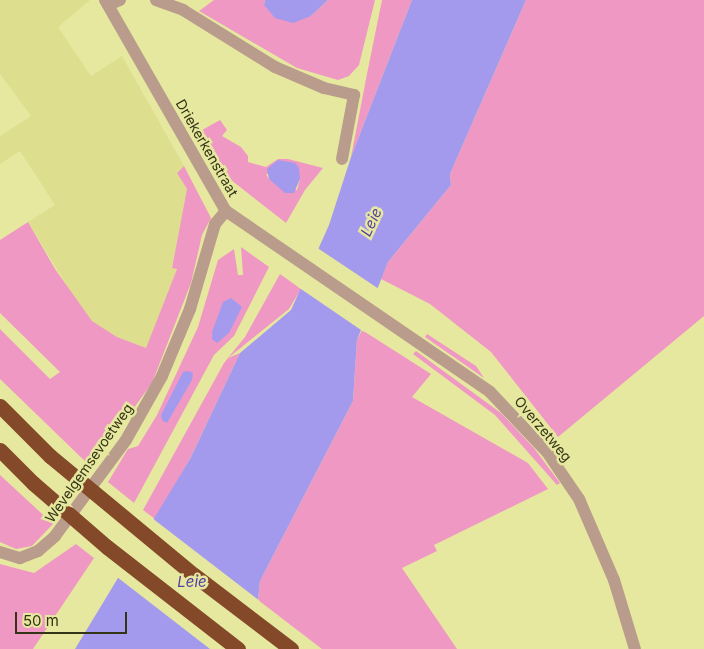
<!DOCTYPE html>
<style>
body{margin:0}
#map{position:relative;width:704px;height:649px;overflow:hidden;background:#e7e89f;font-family:Inter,sans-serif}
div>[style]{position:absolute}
.built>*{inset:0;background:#ddde8e}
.green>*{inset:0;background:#ef98c4}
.water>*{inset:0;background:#a49aed}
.pier>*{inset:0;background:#e7e89f}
.minor>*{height:12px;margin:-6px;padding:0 6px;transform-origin:6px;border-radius:6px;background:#b99c8c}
.highway>*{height:15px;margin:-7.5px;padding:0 7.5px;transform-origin:7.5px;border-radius:7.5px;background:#844928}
.highway-bridge>*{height:15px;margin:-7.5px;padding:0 7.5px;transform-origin:7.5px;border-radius:7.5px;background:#844928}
span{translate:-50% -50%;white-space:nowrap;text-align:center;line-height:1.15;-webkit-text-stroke:5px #e7e89f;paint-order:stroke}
.street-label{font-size:14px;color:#333315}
.water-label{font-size:15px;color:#5641a2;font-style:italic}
.scale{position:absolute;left:15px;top:612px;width:112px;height:22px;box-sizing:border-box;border:2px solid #333315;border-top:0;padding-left:6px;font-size:15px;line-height:18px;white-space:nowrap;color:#333315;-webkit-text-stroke:4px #e7e89f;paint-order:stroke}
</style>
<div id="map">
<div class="built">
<div style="clip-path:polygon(0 0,90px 0,58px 27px,91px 76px,122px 56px,184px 166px,177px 173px,187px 189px,172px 267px,177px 269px,146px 348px,117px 337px,92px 321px,77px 302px,28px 222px,55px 205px,20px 151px,0 164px,0 136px,31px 116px,0 74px)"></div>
</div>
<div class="green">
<div style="clip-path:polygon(214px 0,265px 0,264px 5px,311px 16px,328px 0,375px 0,359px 65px,349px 76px,338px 80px,297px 68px,199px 11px)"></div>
<div style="clip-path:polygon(382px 0,412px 0,351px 157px,367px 74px)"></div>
<div style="clip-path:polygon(526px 0,704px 0,704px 316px,558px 437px,491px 352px,430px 304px,381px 279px,388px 262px,451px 185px,450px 174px)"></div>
<div style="clip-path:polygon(evenodd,220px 120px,227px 130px,222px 136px,241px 147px,248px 156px,248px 162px,266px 167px,278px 159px,288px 159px,323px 168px,305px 190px,286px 223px,222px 173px,195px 134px,220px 120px,266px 174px,300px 179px,297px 190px,269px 179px,266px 174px)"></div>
<div style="clip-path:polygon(184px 166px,211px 218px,202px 235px,191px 283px,152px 383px,91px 467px,0 379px,0 329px,50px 379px,60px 372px,0 313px,0 240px,28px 222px,55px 269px,92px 321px,117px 337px,146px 348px,177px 269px,172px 268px,187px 189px,177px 173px)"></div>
<div style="clip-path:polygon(241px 247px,269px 267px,234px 336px,214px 355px,134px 503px,108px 482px,128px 449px,138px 446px,157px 415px,198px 327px,218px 260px,234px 249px,238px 275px,243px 275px)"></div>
<div style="clip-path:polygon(280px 274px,301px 289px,289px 309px,228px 358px,240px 353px,190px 459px,155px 519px,143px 510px,224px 363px,245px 337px)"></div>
<div style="clip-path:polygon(362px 330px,431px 374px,412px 397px,528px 463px,548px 489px,434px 545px,437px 551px,402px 568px,457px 649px,322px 649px,258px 600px,260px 581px,353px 401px,357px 340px)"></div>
<div style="clip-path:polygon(427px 334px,476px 366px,484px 378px,425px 337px)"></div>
<div style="clip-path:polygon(416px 351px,501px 413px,534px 448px,560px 483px,557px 485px,495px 415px,413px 354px)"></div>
<div style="clip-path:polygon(0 475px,53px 524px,32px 546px,16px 549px,0 542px)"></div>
<div style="clip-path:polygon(76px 544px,94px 558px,33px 649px,0 649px,0 564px,34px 573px)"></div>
</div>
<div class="water">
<div style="clip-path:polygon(265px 0,328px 0,311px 16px,293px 23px,275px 18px,264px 5px)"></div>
<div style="clip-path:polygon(412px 0,526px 0,450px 174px,451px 185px,388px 262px,357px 340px,353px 401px,260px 581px,258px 600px,228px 649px,75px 649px,190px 459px,240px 353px,291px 310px,329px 225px,351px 157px)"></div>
<div style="clip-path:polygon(278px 160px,295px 163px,299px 168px,300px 179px,294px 193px,285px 193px,269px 179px,267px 169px)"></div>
<div style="clip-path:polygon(231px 298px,242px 307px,229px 333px,217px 343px,212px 339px,212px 332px,223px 302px)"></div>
<div style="clip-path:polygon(188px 371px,193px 373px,192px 380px,167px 423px,162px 420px,161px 415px,183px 372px)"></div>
</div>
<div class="pier">
<div style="clip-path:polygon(316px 247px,382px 291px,364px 332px,298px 287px)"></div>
<div style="clip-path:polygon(152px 518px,260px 601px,231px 649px,210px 649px,117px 577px)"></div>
</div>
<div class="minor">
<div style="left:105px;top:0;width:243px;rotate:60.2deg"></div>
<div style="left:226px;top:211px;width:320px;rotate:34.4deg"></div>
<div style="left:490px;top:392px;width:83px;rotate:46.5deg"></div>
<div style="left:547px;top:452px;width:57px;rotate:55.8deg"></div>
<div style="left:579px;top:499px;width:88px;rotate:66.6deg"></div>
<div style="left:614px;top:580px;width:72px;rotate:73.1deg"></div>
<div style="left:156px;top:0;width:29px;rotate:20deg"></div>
<div style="left:183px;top:10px;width:108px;rotate:31.8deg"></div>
<div style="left:275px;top:67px;width:53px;rotate:23.2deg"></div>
<div style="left:324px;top:88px;width:31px;rotate:13deg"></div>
<div style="left:354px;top:95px;width:65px;rotate:100.6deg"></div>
<div style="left:108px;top:5px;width:13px;rotate:-23deg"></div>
<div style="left:0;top:552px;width:21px;rotate:17deg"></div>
<div style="left:20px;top:558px;width:19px;rotate:-21deg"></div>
<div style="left:38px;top:551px;width:23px;rotate:-41deg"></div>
<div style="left:55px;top:536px;width:119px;rotate:-53.5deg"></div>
<div style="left:126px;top:440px;width:73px;rotate:-60.6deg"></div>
<div style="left:162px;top:376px;width:73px;rotate:-67.3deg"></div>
<div style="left:190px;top:309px;width:89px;rotate:-73.6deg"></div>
<div style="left:215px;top:224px;width:17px;rotate:-50deg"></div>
</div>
<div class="highway">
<div style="left:0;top:406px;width:71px;rotate:45deg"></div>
<div style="left:0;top:450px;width:47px;rotate:45deg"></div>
</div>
<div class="highway-bridge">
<div style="left:50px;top:456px;width:187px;rotate:39.6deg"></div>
<div style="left:194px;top:575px;width:122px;rotate:37.3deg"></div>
<div style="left:33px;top:483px;width:98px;rotate:40.9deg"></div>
<div style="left:107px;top:547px;width:166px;rotate:37.9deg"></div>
</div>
<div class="street-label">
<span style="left:207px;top:148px;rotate:60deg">Driekerkenstraat</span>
<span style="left:543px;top:429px;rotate:50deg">Overzetweg</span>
<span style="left:89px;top:463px;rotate:-55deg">Wevelgemsevoetweg</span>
</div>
<div class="water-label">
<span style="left:371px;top:222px;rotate:-65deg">Leie</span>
<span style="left:192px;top:582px">Leie</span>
</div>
<div class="scale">50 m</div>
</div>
